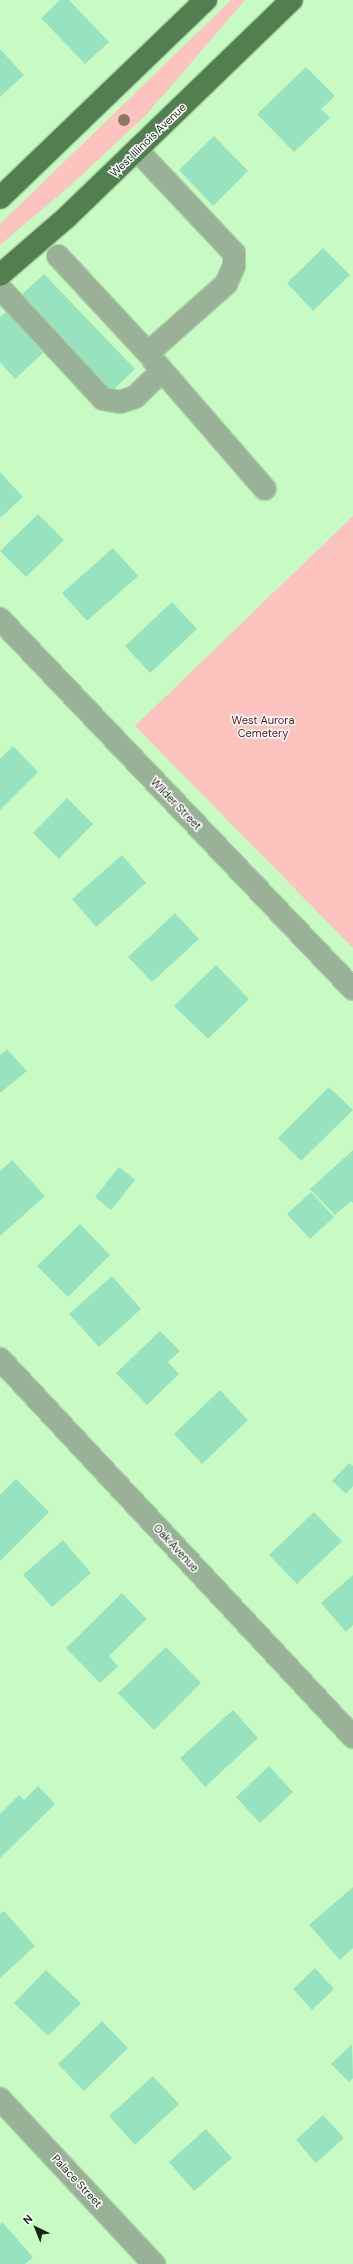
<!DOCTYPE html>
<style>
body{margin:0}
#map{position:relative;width:353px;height:2264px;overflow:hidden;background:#c8fbc4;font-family:"DM Sans",sans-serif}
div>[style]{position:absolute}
.green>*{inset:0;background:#fcc3bf}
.building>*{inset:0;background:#98e3bf}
.roads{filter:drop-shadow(1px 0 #a8d5a4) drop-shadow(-1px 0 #a8d5a4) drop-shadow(0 1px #a8d5a4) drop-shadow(0 -1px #a8d5a4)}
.minor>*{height:22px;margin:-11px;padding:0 11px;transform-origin:11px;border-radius:11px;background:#99b196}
.major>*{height:22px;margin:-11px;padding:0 11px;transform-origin:11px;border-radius:11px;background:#527f4f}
.trees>*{width:12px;height:12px;margin:-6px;border-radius:50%;background:#8c7963}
span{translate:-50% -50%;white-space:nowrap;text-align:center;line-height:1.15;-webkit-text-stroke:3px #fff;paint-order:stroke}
.street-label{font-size:11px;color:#142713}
.park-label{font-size:11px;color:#5a0f14}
.north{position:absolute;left:16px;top:2208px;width:40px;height:40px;-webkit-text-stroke:3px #fff;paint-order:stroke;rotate:317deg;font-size:11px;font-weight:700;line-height:16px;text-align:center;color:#142713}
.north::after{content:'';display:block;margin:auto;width:14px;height:18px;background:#142713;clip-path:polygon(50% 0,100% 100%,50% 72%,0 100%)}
</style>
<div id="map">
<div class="green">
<div style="clip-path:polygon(231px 0,245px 0,147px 114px,71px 185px,0 245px,0 224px)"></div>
<div style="clip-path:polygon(353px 516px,353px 948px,135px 726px)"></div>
</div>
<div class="building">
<div style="clip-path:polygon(60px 0,69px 0,109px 42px,85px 64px,41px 18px)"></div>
<div style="clip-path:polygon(0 49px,24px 75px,0 97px)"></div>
<div style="clip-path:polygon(306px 67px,335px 96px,321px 109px,330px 118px,294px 152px,257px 114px)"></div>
<div style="clip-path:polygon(214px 136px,248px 171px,213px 206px,179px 170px)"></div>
<div style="clip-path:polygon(323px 248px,350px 275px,313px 311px,287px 283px)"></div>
<div style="clip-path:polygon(44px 274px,135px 369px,110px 393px,19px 297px)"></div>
<div style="clip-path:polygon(7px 311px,45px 351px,15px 379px,0 362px,0 317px)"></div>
<div style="clip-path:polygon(0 472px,23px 497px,0 518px)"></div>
<div style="clip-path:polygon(38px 514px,64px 540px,26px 577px,0 551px)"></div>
<div style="clip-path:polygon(113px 548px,138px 576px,87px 621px,62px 593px)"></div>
<div style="clip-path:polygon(172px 602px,197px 629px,150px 673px,125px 646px)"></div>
<div style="clip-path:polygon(13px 746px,38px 772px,0 810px,0 759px)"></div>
<div style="clip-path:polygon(67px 798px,93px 824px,59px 859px,33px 833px)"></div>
<div style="clip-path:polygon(122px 855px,146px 883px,96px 927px,72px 899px)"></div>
<div style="clip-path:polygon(175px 913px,199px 939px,152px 982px,128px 957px)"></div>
<div style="clip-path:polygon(216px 965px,249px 999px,208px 1039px,174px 1006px)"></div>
<div style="clip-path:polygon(7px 1049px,27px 1071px,0 1093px,0 1055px)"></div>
<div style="clip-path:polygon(329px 1087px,353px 1110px,301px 1161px,278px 1138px)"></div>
<div style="clip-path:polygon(353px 1150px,353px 1203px,351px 1201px,335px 1215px,310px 1189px)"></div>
<div style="clip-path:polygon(12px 1160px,45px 1196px,0 1236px,0 1171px)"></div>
<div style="clip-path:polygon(119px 1167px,135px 1180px,111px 1210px,95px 1197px)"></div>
<div style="clip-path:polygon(311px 1192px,334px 1217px,310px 1239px,287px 1214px)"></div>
<div style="clip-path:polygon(80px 1224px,110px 1255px,68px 1297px,37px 1266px)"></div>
<div style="clip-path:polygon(112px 1276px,141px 1309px,99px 1347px,69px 1314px)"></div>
<div style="clip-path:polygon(160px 1331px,180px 1351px,168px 1362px,179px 1374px,147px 1405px,116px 1373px)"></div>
<div style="clip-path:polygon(220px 1390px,248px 1420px,202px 1464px,174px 1434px)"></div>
<div style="clip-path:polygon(349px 1463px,353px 1466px,353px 1486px,346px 1494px,332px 1481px)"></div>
<div style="clip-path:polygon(16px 1479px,49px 1512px,0 1561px,0 1495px)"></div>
<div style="clip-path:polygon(314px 1512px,342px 1541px,297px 1584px,269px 1555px)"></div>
<div style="clip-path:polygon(63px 1540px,91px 1573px,52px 1607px,23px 1575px)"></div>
<div style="clip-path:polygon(353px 1575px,353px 1625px,346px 1632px,321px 1603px)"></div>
<div style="clip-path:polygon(122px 1593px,147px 1619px,109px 1656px,118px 1666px,100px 1683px,66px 1648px)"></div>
<div style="clip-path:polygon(166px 1647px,201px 1683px,154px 1730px,118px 1693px)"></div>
<div style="clip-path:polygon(233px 1710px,258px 1738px,205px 1787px,180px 1758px)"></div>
<div style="clip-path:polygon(269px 1766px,293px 1792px,260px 1823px,236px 1797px)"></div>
<div style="clip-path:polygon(38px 1786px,55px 1804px,0 1858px,0 1814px,19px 1795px,24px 1800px)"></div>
<div style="clip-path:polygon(353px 1887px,353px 1948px,340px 1960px,309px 1925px)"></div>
<div style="clip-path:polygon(4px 1911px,35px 1946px,0 1978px,0 1914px)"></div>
<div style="clip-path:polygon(315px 1968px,334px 1989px,312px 2010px,293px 1989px)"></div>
<div style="clip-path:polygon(46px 1970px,81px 2003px,48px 2036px,14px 2003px)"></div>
<div style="clip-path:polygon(102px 2021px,128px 2048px,84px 2091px,58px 2064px)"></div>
<div style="clip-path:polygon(352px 2044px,353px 2078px,349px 2082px,331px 2064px)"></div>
<div style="clip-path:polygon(153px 2076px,179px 2104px,135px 2145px,109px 2116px)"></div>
<div style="clip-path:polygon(323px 2115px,344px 2138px,316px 2163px,296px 2140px)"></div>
<div style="clip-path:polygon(206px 2129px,232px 2158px,194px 2191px,169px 2162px)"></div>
<div style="clip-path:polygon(2px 2222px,33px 2257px,25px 2264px,0 2264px,0 2225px)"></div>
</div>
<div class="roads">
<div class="minor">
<div style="left:58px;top:256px;width:132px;rotate:47.1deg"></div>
<div style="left:148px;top:353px;width:104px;rotate:-41.5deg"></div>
<div style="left:226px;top:284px;width:20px;rotate:-66deg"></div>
<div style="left:234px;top:266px;width:13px;rotate:-90deg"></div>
<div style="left:234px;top:253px;width:141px;rotate:-133.3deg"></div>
<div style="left:0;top:288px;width:151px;rotate:47.1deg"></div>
<div style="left:103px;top:399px;width:17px;rotate:10deg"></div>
<div style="left:120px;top:402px;width:16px;rotate:-18deg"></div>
<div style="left:135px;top:397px;width:37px;rotate:-44deg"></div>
<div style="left:154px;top:361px;width:169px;rotate:49.1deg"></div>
<div style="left:0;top:619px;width:511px;rotate:46.35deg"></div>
<div style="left:0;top:1359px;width:517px;rotate:46.96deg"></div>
<div style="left:0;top:2099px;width:226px;rotate:47deg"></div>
</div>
<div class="major">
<div style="left:0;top:198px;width:286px;rotate:-43.9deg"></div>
<div style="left:0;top:275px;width:90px;rotate:-40.9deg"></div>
<div style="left:68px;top:216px;width:311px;rotate:-44deg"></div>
</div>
</div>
<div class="trees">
<div style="left:124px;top:120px"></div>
</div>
<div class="street-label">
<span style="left:148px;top:140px;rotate:-44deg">West Illinois Avenue</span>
<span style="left:176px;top:804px;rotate:46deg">Wilder Street</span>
<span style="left:176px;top:1548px;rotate:47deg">Oak Avenue</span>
<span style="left:77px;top:2181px;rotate:47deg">Palace Street</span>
</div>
<div class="park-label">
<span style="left:263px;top:727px">West Aurora<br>Cemetery</span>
</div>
<div class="north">N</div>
</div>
